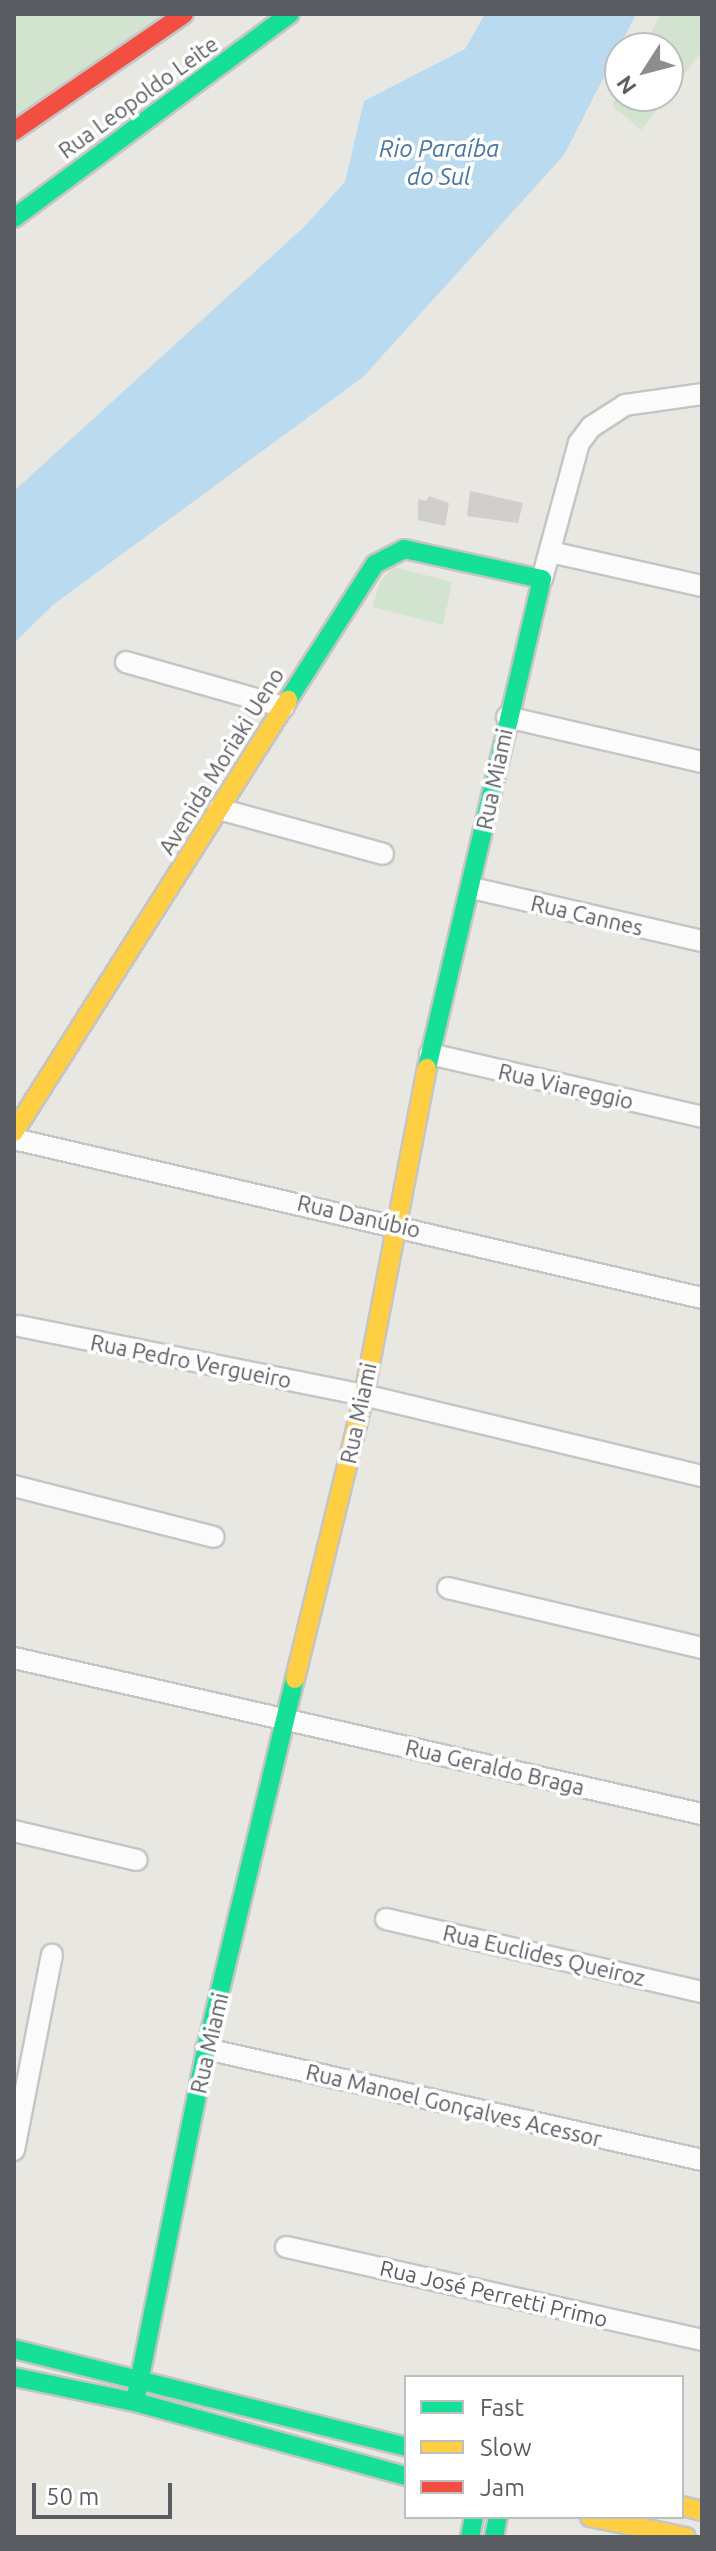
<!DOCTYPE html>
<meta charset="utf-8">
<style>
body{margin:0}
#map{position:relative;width:716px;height:2551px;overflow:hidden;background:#e8e7e2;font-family:Ubuntu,sans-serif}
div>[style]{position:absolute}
.green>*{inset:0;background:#d2e3cf}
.water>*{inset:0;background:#badaef}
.building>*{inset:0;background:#d0cfcc}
.roads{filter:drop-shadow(2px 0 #c5c5c5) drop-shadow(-2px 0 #c5c5c5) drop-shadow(0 2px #c5c5c5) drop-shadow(0 -2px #c5c5c5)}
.street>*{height:20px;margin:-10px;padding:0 10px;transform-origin:10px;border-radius:10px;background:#fcfbfb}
.fast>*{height:18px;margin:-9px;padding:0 9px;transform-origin:9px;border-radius:9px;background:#16e098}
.slow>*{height:18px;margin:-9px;padding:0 9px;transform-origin:9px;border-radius:9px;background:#ffcf43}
.jam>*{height:18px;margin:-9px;padding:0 9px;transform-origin:9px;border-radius:9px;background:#f24e42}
span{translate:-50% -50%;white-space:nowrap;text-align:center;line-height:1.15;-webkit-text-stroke:7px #fff;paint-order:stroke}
.street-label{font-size:22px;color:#595c60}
.water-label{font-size:24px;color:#4678a4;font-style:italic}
.frame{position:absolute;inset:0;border:16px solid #595c60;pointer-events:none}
.legend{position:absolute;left:404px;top:2375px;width:280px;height:144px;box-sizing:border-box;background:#fff;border:2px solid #bdbebf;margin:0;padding:10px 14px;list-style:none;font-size:24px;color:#595c60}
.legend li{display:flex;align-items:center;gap:16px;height:40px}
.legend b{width:40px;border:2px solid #bdbebf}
.north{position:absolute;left:604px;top:32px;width:80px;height:80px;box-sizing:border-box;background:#fff;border:2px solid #bdbebf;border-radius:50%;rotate:234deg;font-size:22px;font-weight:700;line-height:32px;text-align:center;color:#595c60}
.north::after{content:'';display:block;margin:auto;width:28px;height:36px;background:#8b8d8e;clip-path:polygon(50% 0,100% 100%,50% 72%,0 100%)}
.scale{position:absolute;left:32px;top:2483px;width:140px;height:36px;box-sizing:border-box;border:4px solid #595c60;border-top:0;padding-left:10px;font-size:24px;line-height:28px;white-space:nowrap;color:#595c60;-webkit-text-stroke:6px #fff;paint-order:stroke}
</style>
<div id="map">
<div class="green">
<div style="clip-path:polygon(14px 14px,163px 14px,14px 120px)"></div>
<div style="clip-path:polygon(661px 14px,702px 14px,702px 51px,668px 95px,668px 48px,643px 48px)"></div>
<div style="clip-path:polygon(620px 90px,620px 96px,667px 96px,641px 130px,612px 105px)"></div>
<div style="clip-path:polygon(394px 567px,452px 582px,443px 625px,373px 607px,380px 582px)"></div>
</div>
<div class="water">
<div style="clip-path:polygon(485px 14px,636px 14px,564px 155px,363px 377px,54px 604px,14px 643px,14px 491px,304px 227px,345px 182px,364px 101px,465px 49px)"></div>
</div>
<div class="building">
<div style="clip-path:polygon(470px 491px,523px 503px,518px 523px,467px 516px)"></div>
<div style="clip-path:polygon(429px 496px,449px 503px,445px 526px,418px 520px,418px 499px,426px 501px)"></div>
</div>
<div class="roads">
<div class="street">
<div style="left:550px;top:552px;width:156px;rotate:12.6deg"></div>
<div style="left:542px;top:579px;width:141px;rotate:-74.8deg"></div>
<div style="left:579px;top:443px;width:20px;rotate:-53deg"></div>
<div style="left:591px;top:427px;width:40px;rotate:-32.9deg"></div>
<div style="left:625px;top:405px;width:78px;rotate:-8.1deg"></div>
<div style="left:126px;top:662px;width:164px;rotate:15.9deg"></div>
<div style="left:507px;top:717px;width:200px;rotate:13deg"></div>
<div style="left:219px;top:809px;width:170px;rotate:15.3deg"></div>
<div style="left:472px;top:888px;width:236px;rotate:13deg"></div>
<div style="left:430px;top:1054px;width:279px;rotate:13deg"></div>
<div style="left:14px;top:1139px;width:706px;rotate:13.01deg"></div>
<div style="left:19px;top:1326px;width:352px;rotate:11.3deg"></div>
<div style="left:364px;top:1395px;width:348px;rotate:13.5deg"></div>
<div style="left:14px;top:1486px;width:206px;rotate:14.3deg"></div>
<div style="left:448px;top:1588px;width:261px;rotate:13.3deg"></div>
<div style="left:14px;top:1658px;width:705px;rotate:12.78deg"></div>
<div style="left:14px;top:1831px;width:126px;rotate:13.3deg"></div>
<div style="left:386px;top:1919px;width:324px;rotate:13deg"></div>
<div style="left:206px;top:2049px;width:508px;rotate:12.61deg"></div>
<div style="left:14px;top:2150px;width:199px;rotate:-79deg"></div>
<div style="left:286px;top:2247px;width:426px;rotate:12.6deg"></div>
</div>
<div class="fast">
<div style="left:14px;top:218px;width:343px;rotate:-36.5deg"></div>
<div style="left:288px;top:700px;width:161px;rotate:-57.4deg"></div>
<div style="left:375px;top:564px;width:33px;rotate:-27deg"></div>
<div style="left:404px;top:549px;width:141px;rotate:12.3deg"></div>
<div style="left:542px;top:579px;width:502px;rotate:103.23deg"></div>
<div style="left:14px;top:2349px;width:404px;rotate:14deg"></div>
<div style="left:14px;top:2377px;width:124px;rotate:11.7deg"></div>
<div style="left:135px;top:2402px;width:281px;rotate:15.3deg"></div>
<div style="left:135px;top:2402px;width:360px;rotate:-78.6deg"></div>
<div style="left:206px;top:2049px;width:381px;rotate:-76.5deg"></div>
<div style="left:470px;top:2537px;width:20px;rotate:-79deg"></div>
<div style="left:494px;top:2537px;width:20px;rotate:-79deg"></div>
</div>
<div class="slow">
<div style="left:14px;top:1132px;width:512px;rotate:-57.61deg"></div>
<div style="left:295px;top:1679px;width:292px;rotate:-76.3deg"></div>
<div style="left:364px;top:1395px;width:333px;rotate:-79.1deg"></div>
<div style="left:682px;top:2506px;width:21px;rotate:14deg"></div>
<div style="left:590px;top:2517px;width:98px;rotate:11.8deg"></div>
</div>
<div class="jam">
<div style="left:14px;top:131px;width:206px;rotate:-34.5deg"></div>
</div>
</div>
<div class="street-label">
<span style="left:138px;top:97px;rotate:-36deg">Rua Leopoldo Leite</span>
<span style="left:221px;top:761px;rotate:-58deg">Avenida Moriaki Ueno</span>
<span style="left:494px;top:779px;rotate:-78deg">Rua Miami</span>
<span style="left:587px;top:915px;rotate:13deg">Rua Cannes</span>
<span style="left:566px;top:1086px;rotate:13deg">Rua Viareggio</span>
<span style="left:359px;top:1216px;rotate:13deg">Rua Danúbio</span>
<span style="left:191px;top:1361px;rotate:11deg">Rua Pedro Vergueiro</span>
<span style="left:358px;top:1413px;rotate:-78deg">Rua Miami</span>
<span style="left:495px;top:1767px;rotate:13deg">Rua Geraldo Braga</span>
<span style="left:544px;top:1955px;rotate:13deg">Rua Euclides Queiroz</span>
<span style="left:209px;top:2043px;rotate:-77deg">Rua Miami</span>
<span style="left:454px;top:2105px;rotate:13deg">Rua Manoel Gonçalves Acessor</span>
<span style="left:494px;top:2293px;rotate:13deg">Rua José Perretti Primo</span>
</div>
<div class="water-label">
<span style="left:439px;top:163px">Rio Paraíba<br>do Sul</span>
</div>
<div class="frame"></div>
<ul class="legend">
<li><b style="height:10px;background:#16e098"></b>Fast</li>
<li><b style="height:10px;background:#ffcf43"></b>Slow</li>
<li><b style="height:10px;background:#f24e42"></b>Jam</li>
</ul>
<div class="north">N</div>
<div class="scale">50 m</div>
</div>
